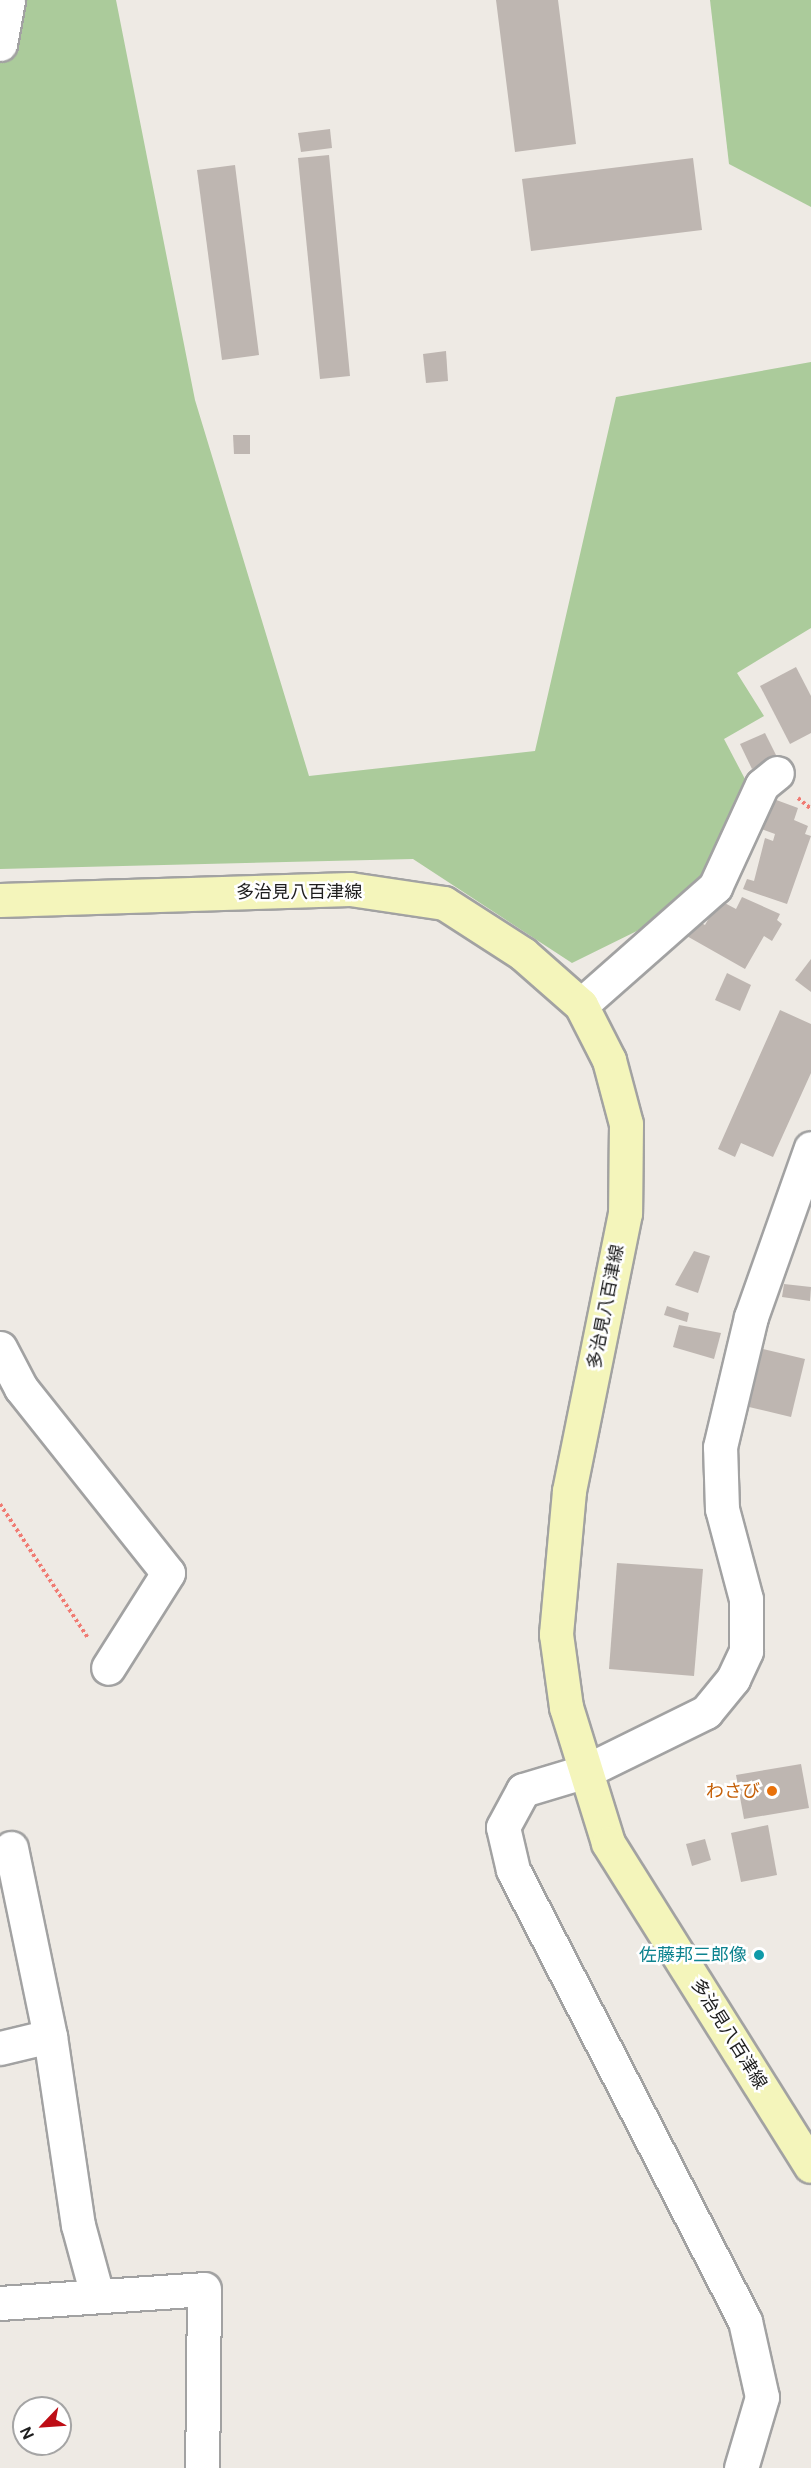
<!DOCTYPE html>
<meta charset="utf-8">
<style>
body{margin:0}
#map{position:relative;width:811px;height:2468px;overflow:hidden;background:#eeeae4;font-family:"DM Sans","Noto Sans JP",sans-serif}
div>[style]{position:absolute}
.forest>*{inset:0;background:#abcb9b}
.building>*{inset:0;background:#beb6b1}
.path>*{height:4px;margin-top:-2px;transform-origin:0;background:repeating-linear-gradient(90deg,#f07b73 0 3px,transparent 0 6px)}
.roads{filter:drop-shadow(2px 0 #a2a2a2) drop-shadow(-2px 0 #a2a2a2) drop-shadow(0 2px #a2a2a2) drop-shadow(0 -2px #a2a2a2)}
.minor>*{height:33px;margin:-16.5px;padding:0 16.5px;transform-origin:16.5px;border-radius:16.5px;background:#fff}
.tertiary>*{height:33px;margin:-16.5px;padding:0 16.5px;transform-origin:16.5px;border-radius:16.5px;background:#fff}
.secondary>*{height:33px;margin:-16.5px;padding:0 16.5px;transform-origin:16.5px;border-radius:16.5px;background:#f4f5bb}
.dots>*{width:16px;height:16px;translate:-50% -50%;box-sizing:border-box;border:3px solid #fff;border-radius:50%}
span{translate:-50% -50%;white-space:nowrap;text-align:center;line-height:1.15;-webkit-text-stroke:5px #fff;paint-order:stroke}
.street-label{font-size:18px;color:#1e1e1e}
.food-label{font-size:18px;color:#c56008}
.right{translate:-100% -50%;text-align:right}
.culture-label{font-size:18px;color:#0d838f}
.north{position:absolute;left:12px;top:2396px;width:60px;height:60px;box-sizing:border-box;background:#fff;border:2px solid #a5a5a5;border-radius:50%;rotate:245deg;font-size:16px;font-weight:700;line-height:24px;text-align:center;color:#1e1e1e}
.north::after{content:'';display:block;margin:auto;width:21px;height:27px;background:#be0d15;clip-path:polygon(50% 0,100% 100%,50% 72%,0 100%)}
</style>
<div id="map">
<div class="forest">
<div style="clip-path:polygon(0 0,116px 0,195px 400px,309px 776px,535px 751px,616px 397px,811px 362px,811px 628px,737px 673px,764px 716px,724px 739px,746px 781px,703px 882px,647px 926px,572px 963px,413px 859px,0 869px)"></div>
<div style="clip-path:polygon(710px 0,811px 0,811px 207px,729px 164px)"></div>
</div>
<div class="building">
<div style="clip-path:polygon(496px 0,558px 0,576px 144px,515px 152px)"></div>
<div style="clip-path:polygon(330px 129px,332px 148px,301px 152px,298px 133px)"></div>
<div style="clip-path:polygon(329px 155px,350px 376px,320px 379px,298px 158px)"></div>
<div style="clip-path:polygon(693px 158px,702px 230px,531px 251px,522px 179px)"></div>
<div style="clip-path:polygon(235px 165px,259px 355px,222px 360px,197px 170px)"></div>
<div style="clip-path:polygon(446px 351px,448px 381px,426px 383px,423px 354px)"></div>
<div style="clip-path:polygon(233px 435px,250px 435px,250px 454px,234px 454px)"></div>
<div style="clip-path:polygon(796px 667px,811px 696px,811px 733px,790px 744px,760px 686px)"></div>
<div style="clip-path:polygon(765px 733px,777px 757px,752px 769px,740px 744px)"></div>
<div style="clip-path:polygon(771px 798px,798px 808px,794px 820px,808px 826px,805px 834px,811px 836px,787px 904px,743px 889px,747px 879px,754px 881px,765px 838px,773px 841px,775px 834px,761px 829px)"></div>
<div style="clip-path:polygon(742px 897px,780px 914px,777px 920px,782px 924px,772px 941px,764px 936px,745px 969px,685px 935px,694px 919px,705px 925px,719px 900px,736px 909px)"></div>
<div style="clip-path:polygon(811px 959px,811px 992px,795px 980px)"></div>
<div style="clip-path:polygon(727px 973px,751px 985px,740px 1011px,715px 1000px)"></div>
<div style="clip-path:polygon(780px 1010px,811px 1024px,811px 1073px,773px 1157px,741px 1143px,735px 1157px,718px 1149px)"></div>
<div style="clip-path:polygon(694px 1251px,710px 1256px,698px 1293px,675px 1285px)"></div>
<div style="clip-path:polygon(784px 1284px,811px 1287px,810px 1301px,782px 1297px)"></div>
<div style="clip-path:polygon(667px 1306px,689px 1313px,687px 1322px,664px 1315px)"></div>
<div style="clip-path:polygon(679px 1325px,721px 1333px,714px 1359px,673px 1347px)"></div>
<div style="clip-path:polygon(763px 1349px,805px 1359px,791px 1417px,749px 1407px)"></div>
<div style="clip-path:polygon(617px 1563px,703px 1569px,694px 1676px,609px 1669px)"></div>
<div style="clip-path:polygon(801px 1764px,809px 1808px,744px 1819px,736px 1775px)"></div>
<div style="clip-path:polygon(768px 1825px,777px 1875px,741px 1882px,731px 1833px)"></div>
<div style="clip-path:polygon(705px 1839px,711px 1860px,692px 1866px,686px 1844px)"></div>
</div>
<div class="path">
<div style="left:798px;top:798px;width:17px;rotate:40deg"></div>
<div style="left:0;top:1504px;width:160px;rotate:56.7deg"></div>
</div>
<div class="roads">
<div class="minor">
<div style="left:581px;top:1005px;width:179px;rotate:-41.4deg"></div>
<div style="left:715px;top:887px;width:112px;rotate:-65.3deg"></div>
<div style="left:762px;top:785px;width:19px;rotate:-39deg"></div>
<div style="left:0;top:1348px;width:45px;rotate:62.3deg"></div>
<div style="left:21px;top:1388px;width:236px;rotate:51.5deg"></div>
<div style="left:168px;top:1573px;width:112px;rotate:122.3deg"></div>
<div style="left:11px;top:1848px;width:192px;rotate:78.3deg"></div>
<div style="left:50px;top:2036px;width:191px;rotate:81.6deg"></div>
<div style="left:78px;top:2225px;width:73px;rotate:74.8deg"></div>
<div style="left:0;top:2048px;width:51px;rotate:-13.5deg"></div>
<div style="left:0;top:2303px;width:204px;rotate:-3.9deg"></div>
<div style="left:204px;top:2289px;width:179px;rotate:90.6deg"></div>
</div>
<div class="tertiary">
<div style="left:0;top:44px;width:45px;rotate:-79.7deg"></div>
<div style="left:741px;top:2468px;width:74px;rotate:-73.5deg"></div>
<div style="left:762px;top:2397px;width:78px;rotate:-102.6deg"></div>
<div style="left:745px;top:2321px;width:507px;rotate:-117.22deg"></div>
<div style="left:513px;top:1870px;width:44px;rotate:-103.1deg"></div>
<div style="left:503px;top:1827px;width:42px;rotate:-61.6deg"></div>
<div style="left:523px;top:1790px;width:66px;rotate:-16.8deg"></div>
<div style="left:586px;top:1771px;width:134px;rotate:-26.2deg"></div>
<div style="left:706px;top:1712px;width:43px;rotate:-50.7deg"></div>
<div style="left:733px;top:1679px;width:31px;rotate:-65deg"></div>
<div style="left:746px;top:1651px;width:52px;rotate:-90deg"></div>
<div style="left:746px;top:1599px;width:93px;rotate:-104.9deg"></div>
<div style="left:722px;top:1509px;width:62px;rotate:-91.8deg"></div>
<div style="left:720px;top:1447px;width:134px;rotate:-76.6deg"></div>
<div style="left:751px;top:1317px;width:179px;rotate:-70.5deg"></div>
</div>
<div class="secondary">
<div style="left:0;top:900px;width:350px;rotate:-1.8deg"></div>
<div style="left:350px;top:889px;width:95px;rotate:8.5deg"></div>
<div style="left:444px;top:903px;width:94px;rotate:32.8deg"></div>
<div style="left:523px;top:954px;width:77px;rotate:41.3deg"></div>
<div style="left:581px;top:1005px;width:62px;rotate:63deg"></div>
<div style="left:609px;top:1060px;width:66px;rotate:75.1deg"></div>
<div style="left:626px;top:1124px;width:89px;rotate:90.6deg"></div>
<div style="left:625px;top:1213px;width:284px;rotate:101.4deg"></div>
<div style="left:569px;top:1491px;width:144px;rotate:95.2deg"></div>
<div style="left:556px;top:1634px;width:74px;rotate:82.2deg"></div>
<div style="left:566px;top:1707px;width:142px;rotate:72.8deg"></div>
<div style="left:608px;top:1843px;width:381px;rotate:57.9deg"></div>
</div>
</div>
<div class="dots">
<div style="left:772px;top:1791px;background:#e8710a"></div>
<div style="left:759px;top:1955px;background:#0f9aa8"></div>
</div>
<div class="street-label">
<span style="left:299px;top:892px">多治見八百津線</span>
<span style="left:606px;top:1307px;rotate:-79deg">多治見八百津線</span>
<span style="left:729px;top:2034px;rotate:58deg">多治見八百津線</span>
</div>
<div class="food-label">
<span class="right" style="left:760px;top:1791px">わさび</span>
</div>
<div class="culture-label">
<span class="right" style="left:747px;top:1955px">佐藤邦三郎像</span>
</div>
<div class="north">N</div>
</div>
